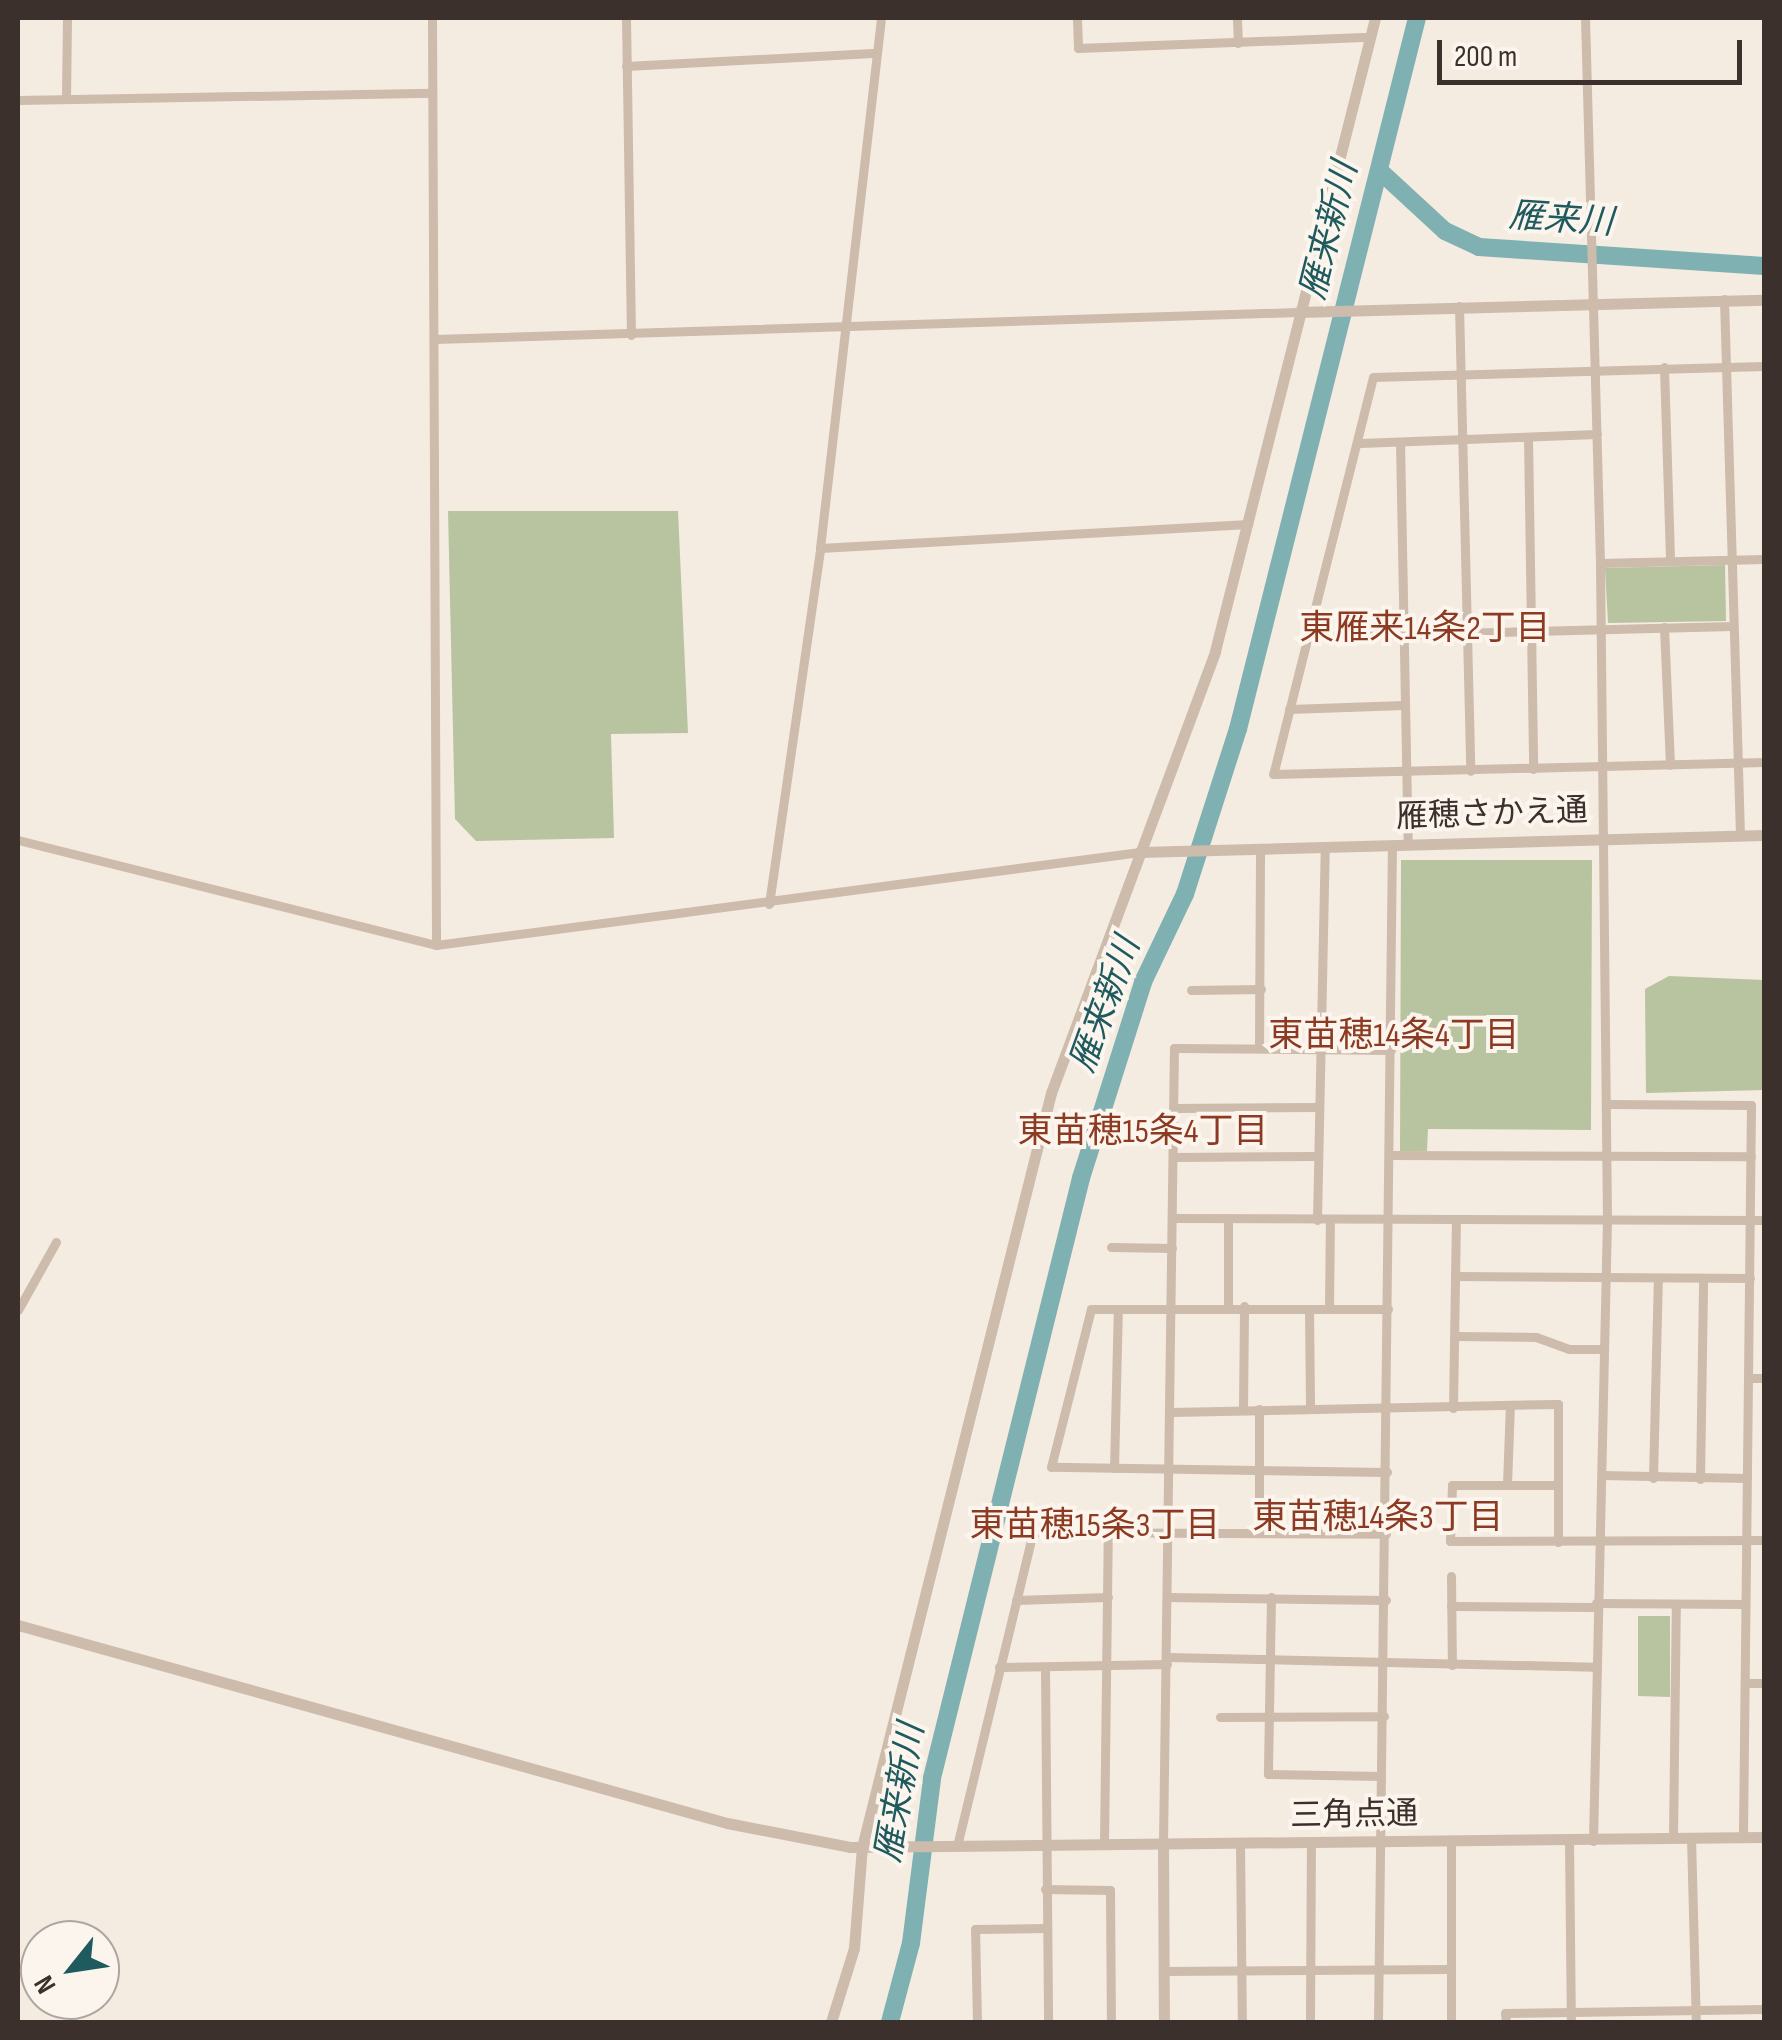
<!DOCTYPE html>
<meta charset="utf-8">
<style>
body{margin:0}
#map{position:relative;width:1782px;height:2040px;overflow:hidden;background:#f4ebe1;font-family:"Sofia Sans Condensed","Noto Sans JP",sans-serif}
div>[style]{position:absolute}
.green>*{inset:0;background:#b8c4a0}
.river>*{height:18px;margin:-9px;padding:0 9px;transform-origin:9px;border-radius:9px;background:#7fb0b2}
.minor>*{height:9px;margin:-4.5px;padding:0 4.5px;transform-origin:4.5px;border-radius:4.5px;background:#cdbbac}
.tertiary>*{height:11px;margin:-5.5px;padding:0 5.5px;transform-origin:5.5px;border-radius:5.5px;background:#cdbbac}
span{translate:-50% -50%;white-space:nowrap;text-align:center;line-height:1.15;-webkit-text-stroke:8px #fbf5ee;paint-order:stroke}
.street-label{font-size:32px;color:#3b302b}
.water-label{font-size:35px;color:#1f5a5e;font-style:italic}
.neighbourhood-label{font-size:35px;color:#8c3b22}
.frame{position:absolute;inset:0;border:20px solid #3b302b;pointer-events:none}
.north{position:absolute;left:20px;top:1920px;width:100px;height:100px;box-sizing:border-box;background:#fbf5ee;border:2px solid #aea6a0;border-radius:50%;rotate:240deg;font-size:28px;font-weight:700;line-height:40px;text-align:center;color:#3b302b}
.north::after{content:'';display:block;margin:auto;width:35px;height:45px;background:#1f5a5e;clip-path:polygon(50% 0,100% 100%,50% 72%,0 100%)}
.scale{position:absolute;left:1437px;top:40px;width:305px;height:45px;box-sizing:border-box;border:5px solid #3b302b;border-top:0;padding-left:12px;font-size:30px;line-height:35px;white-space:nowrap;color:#3b302b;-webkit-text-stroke:8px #fbf5ee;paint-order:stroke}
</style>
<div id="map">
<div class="green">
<div style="clip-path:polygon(448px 511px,678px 511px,688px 733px,611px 734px,614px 838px,476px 841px,455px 819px)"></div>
<div style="clip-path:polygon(1725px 565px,1726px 621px,1608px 623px,1605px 568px)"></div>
<div style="clip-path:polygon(1401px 860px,1592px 860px,1591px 1130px,1428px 1129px,1427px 1151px,1400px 1151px)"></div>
<div style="clip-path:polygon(1669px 976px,1764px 980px,1764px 1090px,1646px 1093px,1645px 989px)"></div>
<div style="clip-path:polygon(1638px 1616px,1670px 1616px,1670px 1697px,1638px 1696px)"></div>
</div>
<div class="river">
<div style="left:1381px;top:172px;width:87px;rotate:42.7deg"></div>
<div style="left:1445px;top:231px;width:38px;rotate:25deg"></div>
<div style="left:1479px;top:247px;width:286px;rotate:3.8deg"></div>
<div style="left:890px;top:2022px;width:82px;rotate:-75.1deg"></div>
<div style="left:911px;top:1943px;width:166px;rotate:-82.7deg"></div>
<div style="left:932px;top:1778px;width:618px;rotate:-76.05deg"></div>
<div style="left:1081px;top:1178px;width:206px;rotate:-72.4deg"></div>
<div style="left:1143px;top:982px;width:98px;rotate:-64.5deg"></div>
<div style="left:1185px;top:894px;width:173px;rotate:-72.2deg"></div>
<div style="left:1238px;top:729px;width:733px;rotate:-75.87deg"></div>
</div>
<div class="minor">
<div style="left:432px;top:18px;width:927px;rotate:89.75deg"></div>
<div style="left:626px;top:18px;width:317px;rotate:89.1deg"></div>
<div style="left:1077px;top:18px;width:30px;rotate:88deg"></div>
<div style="left:1078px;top:48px;width:292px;rotate:-2.2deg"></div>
<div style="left:1237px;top:18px;width:25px;rotate:88deg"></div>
<div style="left:1585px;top:18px;width:545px;rotate:88.42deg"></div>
<div style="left:626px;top:66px;width:251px;rotate:-3deg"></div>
<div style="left:66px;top:99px;width:81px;rotate:-89.3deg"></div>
<div style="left:18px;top:100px;width:414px;rotate:-1deg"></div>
<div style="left:1724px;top:299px;width:537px;rotate:88.29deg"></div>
<div style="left:1459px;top:306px;width:465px;rotate:88.6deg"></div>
<div style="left:434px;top:339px;width:864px;rotate:-1.79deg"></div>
<div style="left:1764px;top:366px;width:391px;rotate:178.4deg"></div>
<div style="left:1373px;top:377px;width:409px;rotate:104.1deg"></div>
<div style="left:1273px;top:774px;width:491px;rotate:-1.4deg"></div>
<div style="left:1664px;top:367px;width:194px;rotate:88.2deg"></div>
<div style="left:1528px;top:437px;width:332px;rotate:89.1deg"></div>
<div style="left:1400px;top:442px;width:403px;rotate:88.9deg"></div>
<div style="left:1360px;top:443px;width:237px;rotate:-2.2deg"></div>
<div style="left:820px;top:548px;width:429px;rotate:-3.2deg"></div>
<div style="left:1664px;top:627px;width:138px;rotate:87.5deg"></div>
<div style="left:1308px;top:637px;width:424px;rotate:-1.5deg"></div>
<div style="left:1289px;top:709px;width:115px;rotate:-2deg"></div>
<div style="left:18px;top:840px;width:431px;rotate:14.1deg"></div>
<div style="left:436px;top:945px;width:710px;rotate:-7.53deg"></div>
<div style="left:769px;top:904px;width:360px;rotate:-81.8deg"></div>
<div style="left:820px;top:548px;width:533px;rotate:-83.43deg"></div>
<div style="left:1191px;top:990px;width:70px;rotate:-0.8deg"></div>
<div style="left:1259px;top:1048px;width:198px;rotate:-89.7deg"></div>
<div style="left:1607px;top:1104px;width:144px;rotate:0.4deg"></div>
<div style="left:1751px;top:1105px;width:732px;rotate:90.63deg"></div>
<div style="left:1174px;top:1108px;width:145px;rotate:-0.4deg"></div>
<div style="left:1390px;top:1155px;width:361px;rotate:0.2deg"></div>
<div style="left:1174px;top:1157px;width:144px;rotate:-0.4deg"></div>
<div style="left:1172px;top:1218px;width:592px;rotate:0.19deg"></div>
<div style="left:1317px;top:1220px;width:372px;rotate:-88.8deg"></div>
<div style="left:1111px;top:1247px;width:61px;rotate:0.9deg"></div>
<div style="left:1455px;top:1276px;width:295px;rotate:0.4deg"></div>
<div style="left:1228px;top:1306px;width:88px;rotate:-90deg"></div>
<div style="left:1309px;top:1309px;width:99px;rotate:89.4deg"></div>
<div style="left:1329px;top:1309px;width:89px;rotate:-89.4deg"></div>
<div style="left:18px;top:1310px;width:78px;rotate:-60.8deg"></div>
<div style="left:1455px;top:1336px;width:81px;rotate:0.7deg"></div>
<div style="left:1536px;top:1337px;width:35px;rotate:20deg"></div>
<div style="left:1569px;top:1349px;width:35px"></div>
<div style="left:1749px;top:1378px;width:15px"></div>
<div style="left:1243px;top:1408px;width:102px;rotate:-89.4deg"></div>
<div style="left:1453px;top:1408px;width:188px;rotate:-89.1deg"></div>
<div style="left:1171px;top:1412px;width:387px;rotate:-1.2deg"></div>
<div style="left:1558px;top:1404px;width:138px;rotate:90deg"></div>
<div style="left:1114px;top:1468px;width:159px;rotate:-88.6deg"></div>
<div style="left:1387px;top:1472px;width:336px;rotate:-179.1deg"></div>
<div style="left:1051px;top:1467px;width:163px;rotate:-75.8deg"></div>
<div style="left:1091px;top:1309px;width:297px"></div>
<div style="left:1602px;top:1475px;width:145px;rotate:1.2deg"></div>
<div style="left:1653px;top:1478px;width:200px;rotate:-88.6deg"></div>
<div style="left:1700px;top:1479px;width:200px;rotate:-89.1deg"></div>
<div style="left:1507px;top:1485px;width:80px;rotate:-87.9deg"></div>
<div style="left:1558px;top:1485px;width:106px;rotate:180deg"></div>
<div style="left:1452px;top:1485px;width:56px;rotate:92deg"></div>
<div style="left:1450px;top:1541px;width:314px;rotate:-0.2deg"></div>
<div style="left:1259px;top:1532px;width:123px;rotate:-90deg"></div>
<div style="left:1451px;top:1576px;width:89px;rotate:89.4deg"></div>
<div style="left:1168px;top:1597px;width:218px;rotate:0.8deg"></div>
<div style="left:1271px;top:1597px;width:177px;rotate:91deg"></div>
<div style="left:1268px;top:1774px;width:113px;rotate:1deg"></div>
<div style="left:1016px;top:1600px;width:92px;rotate:-1.9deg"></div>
<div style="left:1596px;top:1603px;width:148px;rotate:0.4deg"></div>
<div style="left:1451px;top:1606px;width:145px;rotate:0.4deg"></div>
<div style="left:1167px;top:1657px;width:428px;rotate:1.3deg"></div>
<div style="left:999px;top:1667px;width:168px;rotate:-1deg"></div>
<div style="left:1045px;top:1667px;width:355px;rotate:89.5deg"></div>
<div style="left:1745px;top:1683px;width:19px"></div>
<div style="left:1220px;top:1717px;width:164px;rotate:-0.3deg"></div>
<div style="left:1673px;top:1837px;width:233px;rotate:-89.3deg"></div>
<div style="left:1691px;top:1837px;width:185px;rotate:88.5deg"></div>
<div style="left:1569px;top:1841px;width:181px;rotate:89.4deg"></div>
<div style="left:1593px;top:1841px;width:621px;rotate:-88.71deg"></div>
<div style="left:1607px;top:1220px;width:657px;rotate:-90.61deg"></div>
<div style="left:1600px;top:563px;width:164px;rotate:-1.4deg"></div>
<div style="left:1104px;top:1844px;width:314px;rotate:-89.3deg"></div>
<div style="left:1163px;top:1844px;width:796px;rotate:-89.21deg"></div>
<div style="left:1174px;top:1048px;width:217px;rotate:0.5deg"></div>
<div style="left:1240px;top:1844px;width:178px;rotate:89.4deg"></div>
<div style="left:957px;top:1846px;width:323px;rotate:-76.4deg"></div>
<div style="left:1033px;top:1532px;width:353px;rotate:0.3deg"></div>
<div style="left:1045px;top:1889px;width:65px;rotate:0.9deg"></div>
<div style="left:1110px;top:1890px;width:132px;rotate:89.6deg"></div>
<div style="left:1164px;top:1971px;width:286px;rotate:-0.4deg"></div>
<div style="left:977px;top:2022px;width:93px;rotate:-91.2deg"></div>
<div style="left:975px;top:1929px;width:71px;rotate:-0.8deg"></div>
<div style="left:1310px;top:2022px;width:179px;rotate:-89.7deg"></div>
<div style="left:1378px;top:2022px;width:1176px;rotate:-89.32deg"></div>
<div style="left:1451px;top:2022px;width:180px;rotate:-90deg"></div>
<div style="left:1506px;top:2022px;width:9px;rotate:-96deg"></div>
<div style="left:1505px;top:2013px;width:259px;rotate:-0.9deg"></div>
</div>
<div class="tertiary">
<div style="left:1298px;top:312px;width:466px;rotate:-1.5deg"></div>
<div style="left:1140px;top:852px;width:624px;rotate:-1.56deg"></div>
<div style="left:18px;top:1625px;width:736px;rotate:15.6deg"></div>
<div style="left:727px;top:1823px;width:125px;rotate:11deg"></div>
<div style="left:850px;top:1847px;width:914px;rotate:-0.63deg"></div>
<div style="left:1163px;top:1844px;width:178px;rotate:89.7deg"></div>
<div style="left:831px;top:2022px;width:77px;rotate:-72.7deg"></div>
<div style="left:854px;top:1948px;width:101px;rotate:-85.5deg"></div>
<div style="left:862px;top:1847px;width:777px;rotate:-75.93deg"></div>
<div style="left:1051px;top:1093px;width:471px;rotate:-69.6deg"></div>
<div style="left:1215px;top:651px;width:653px;rotate:-75.81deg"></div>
</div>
<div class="street-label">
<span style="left:1492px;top:815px;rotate:-2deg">雁穂さかえ通</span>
<span style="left:1354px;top:1816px;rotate:-1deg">三角点通</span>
</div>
<div class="water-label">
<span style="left:1561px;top:220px;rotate:4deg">雁来川</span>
<span style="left:1330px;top:231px;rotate:-76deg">雁来新川</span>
<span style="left:1106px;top:1005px;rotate:-70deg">雁来新川</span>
<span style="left:901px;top:1793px;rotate:-80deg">雁来新川</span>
</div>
<div class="neighbourhood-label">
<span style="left:1425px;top:629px">東雁来14条2丁目</span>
<span style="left:1394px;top:1036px">東苗穂14条4丁目</span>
<span style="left:1143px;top:1132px">東苗穂15条4丁目</span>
<span style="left:1378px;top:1518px">東苗穂14条3丁目</span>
<span style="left:1095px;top:1526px">東苗穂15条3丁目</span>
</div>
<div class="frame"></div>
<div class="north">N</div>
<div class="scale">200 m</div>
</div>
